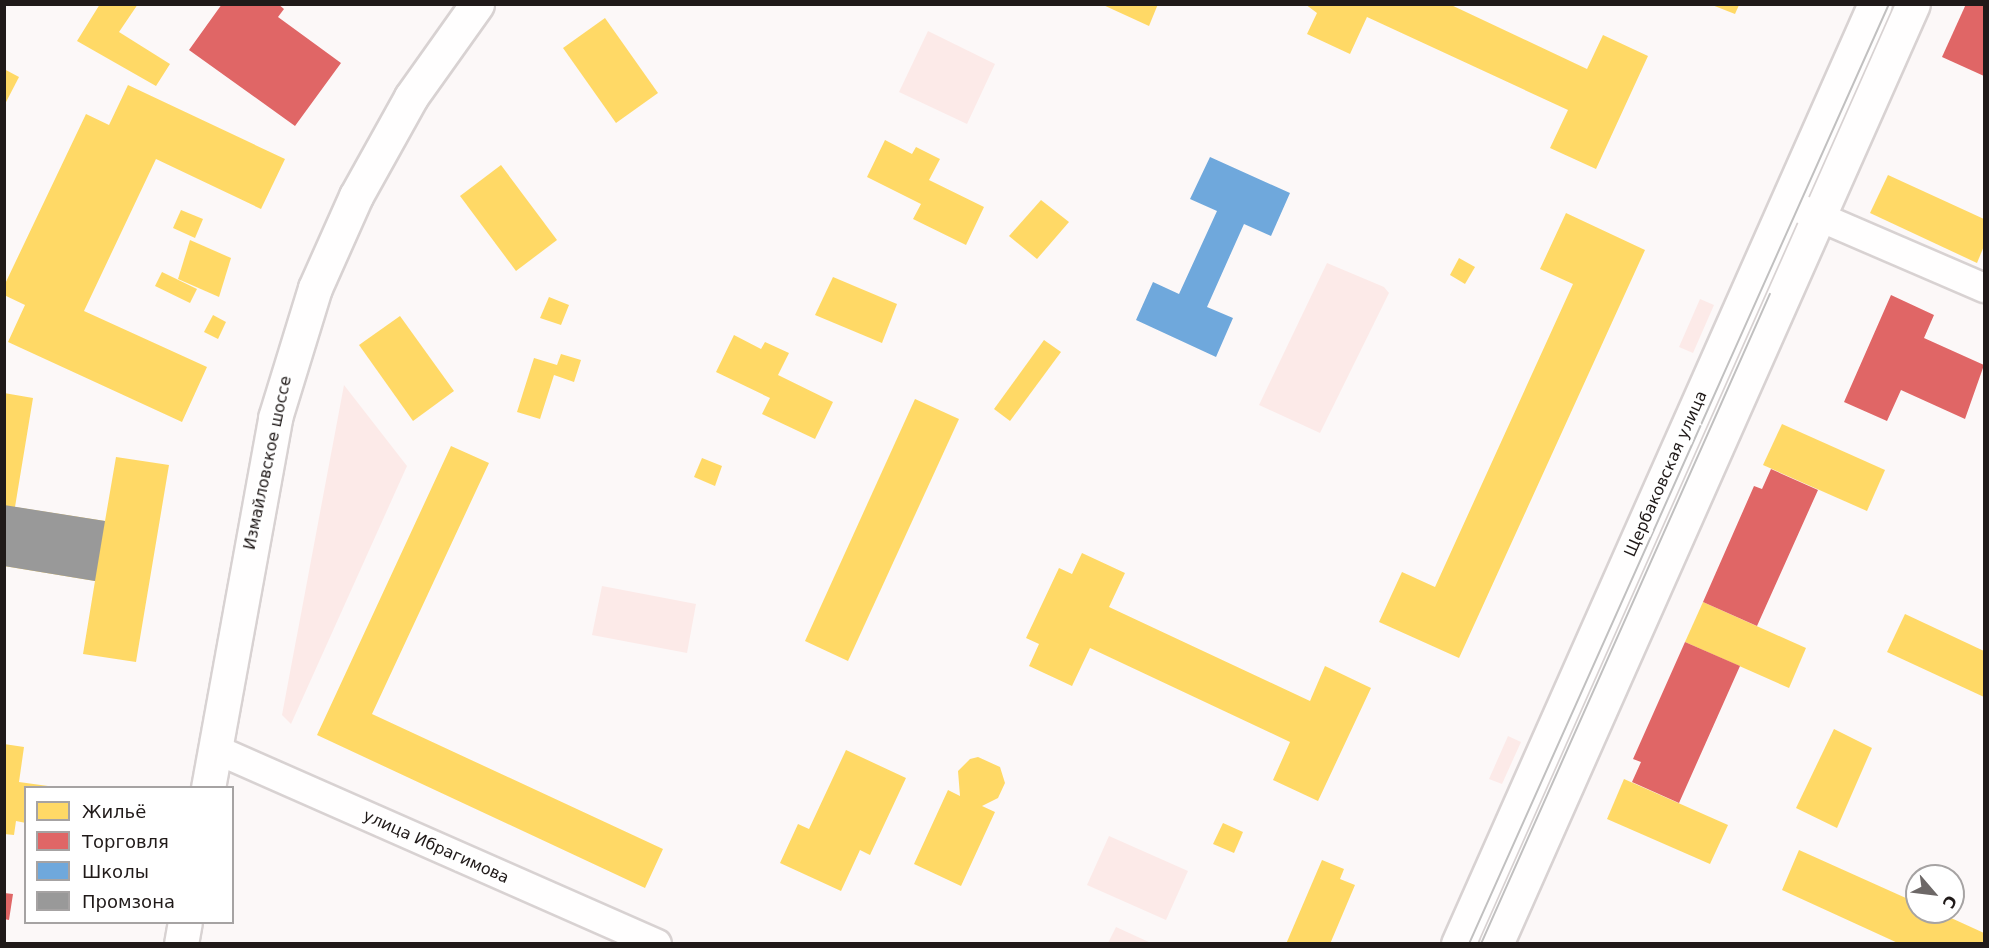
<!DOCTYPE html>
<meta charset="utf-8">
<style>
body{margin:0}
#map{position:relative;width:1989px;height:948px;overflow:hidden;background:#fcf8f8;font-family:"DejaVu Sans",sans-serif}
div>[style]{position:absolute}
.green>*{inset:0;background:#fceae8}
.homes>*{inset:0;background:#ffd966}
.shops>*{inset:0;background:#e06666}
.schools>*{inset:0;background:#6fa8dc}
.industry>*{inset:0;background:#999}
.roads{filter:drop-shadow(2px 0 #d8d2d2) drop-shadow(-2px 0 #d8d2d2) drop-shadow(0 2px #d8d2d2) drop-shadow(0 -2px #d8d2d2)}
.minor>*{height:28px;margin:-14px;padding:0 14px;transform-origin:14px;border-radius:14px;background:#fffefe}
.major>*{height:33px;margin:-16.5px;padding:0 16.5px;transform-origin:16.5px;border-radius:16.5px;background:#fffefe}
.tram>*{height:1.5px;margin:-0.75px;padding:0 0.75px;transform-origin:0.75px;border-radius:0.75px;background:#c1c0c0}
span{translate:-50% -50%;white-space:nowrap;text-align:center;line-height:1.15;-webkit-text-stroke:6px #fff;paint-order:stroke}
.street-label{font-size:16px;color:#201a19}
.frame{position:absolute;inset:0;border:6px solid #201a19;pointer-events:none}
.legend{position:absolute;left:24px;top:786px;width:210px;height:138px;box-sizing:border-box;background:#fff;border:2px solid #a6a3a3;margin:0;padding:8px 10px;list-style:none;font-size:18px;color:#201a19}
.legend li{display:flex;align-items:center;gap:12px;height:30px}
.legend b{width:30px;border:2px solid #a6a3a3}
.north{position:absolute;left:1905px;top:864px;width:60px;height:60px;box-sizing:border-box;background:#fff;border:2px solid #a6a3a3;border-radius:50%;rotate:118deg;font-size:16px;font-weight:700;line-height:24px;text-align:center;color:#201a19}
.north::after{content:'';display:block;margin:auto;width:21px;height:27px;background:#6d6867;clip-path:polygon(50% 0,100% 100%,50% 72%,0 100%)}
</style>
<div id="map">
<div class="green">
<div style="clip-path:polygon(928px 31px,995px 64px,967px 124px,899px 92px)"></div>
<div style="clip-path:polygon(1327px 263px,1384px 287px,1389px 293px,1320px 433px,1259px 405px)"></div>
<div style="clip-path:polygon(1700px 299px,1714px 305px,1693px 353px,1679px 347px)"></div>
<div style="clip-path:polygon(344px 385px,407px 466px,291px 724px,282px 715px)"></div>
<div style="clip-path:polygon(602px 586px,696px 604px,687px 653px,592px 635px)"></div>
<div style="clip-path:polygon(1508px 736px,1521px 742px,1502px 784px,1489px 779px)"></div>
<div style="clip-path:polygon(1109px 836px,1188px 871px,1166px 920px,1087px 885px)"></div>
<div style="clip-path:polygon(1116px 927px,1151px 943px,1108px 943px)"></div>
</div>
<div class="homes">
<div style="clip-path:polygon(100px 4px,138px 4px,119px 32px,170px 64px,156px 86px,77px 41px)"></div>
<div style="clip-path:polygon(1101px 4px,1158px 4px,1149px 26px)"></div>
<div style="clip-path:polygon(1305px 4px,1449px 4px,1587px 69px,1603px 35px,1648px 56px,1596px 169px,1550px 148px,1568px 110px,1367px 17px,1350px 54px,1307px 34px,1317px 13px)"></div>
<div style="clip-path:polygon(1712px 5px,1739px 5px,1735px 14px)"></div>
<div style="clip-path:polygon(605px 18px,658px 93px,616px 123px,563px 48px)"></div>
<div style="clip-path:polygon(4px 69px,19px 77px,4px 106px)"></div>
<div style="clip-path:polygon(128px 85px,285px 159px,261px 209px,156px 159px,84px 311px,207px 367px,182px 422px,8px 342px,25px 305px,4px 295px,4px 286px,86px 114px,109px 125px)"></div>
<div style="clip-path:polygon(885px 140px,912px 154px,916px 147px,940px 159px,929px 180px,984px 207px,966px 245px,913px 219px,921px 204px,867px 177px)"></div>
<div style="clip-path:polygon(501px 165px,557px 240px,516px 271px,460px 196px)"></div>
<div style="clip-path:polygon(1888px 175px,1984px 219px,1984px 246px,1977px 263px,1870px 213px)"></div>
<div style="clip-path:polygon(1041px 200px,1069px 222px,1037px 259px,1009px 236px)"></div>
<div style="clip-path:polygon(181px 210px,203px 219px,195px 238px,173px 228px)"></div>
<div style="clip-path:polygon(1566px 213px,1645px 250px,1459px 658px,1379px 622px,1402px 572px,1435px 587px,1573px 284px,1540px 269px)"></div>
<div style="clip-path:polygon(190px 240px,231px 258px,219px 297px,178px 279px)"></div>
<div style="clip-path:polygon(1459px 258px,1475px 267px,1465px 284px,1450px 275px)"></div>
<div style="clip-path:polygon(162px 272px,197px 289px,190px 303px,155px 286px)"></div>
<div style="clip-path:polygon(833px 277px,897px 304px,882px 343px,815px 315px)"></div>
<div style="clip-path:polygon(549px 297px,569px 305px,561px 325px,540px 318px)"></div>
<div style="clip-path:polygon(213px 315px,226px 322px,218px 339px,204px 332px)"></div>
<div style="clip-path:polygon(400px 316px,454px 391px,413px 421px,359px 345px)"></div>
<div style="clip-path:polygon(734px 335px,761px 349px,765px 342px,789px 353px,778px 375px,833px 402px,815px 439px,762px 414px,770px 398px,716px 372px)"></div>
<div style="clip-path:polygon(1044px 340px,1061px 352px,1010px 421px,994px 409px)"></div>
<div style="clip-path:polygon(561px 354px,581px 360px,574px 382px,554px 375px,540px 419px,517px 412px,534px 358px,557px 365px)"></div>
<div style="clip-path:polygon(4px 393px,33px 398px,15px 507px,105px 521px,116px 457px,169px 465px,136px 662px,83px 654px,95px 581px,4px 566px)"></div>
<div style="clip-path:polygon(915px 399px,959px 419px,848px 661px,805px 641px)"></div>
<div style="clip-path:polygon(1782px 424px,1885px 470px,1867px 511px,1763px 465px)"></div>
<div style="clip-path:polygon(451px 446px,489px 463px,372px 714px,663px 849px,645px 888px,317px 735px)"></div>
<div style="clip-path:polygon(702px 458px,722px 466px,715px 486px,694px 477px)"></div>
<div style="clip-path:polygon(1082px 553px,1125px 573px,1109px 607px,1310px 701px,1325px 666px,1371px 688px,1318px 801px,1273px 780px,1290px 742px,1090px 648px,1072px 686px,1029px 666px,1039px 644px,1026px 638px,1059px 568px,1072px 574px)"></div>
<div style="clip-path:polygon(1703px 602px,1806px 648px,1789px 688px,1685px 642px)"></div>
<div style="clip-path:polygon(1905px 614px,1984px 651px,1984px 697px,1887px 652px)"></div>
<div style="clip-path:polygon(1834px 729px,1872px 748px,1837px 828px,1796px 808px)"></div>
<div style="clip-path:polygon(4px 744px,24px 747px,19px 782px,48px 786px,26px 788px,26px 823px,16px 821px,14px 835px,4px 834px)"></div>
<div style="clip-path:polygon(846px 750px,906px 778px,870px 855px,860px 850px,841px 891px,780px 863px,798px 824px,809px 829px)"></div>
<div style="clip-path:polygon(978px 757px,1000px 767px,1005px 783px,998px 798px,982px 806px,995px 812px,961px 886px,914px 864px,948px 790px,960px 796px,958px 771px,970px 759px)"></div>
<div style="clip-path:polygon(1624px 779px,1728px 825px,1710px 864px,1607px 819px)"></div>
<div style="clip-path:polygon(1223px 823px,1243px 832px,1234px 853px,1213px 844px)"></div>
<div style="clip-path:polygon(1799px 850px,1917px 903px,1917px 912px,1938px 912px,1984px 933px,1984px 944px,1900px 944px,1782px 890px)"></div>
<div style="clip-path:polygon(1322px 860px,1344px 869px,1340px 879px,1355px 885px,1330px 944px,1286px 944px)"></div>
</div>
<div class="shops">
<div style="clip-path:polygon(222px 4px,278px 4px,284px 9px,278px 17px,341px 63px,295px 126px,189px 50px)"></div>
<div style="clip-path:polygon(1966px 4px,1984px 4px,1984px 76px,1942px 57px)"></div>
<div style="clip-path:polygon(1891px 295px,1934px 315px,1924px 338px,1984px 365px,1965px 419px,1901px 390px,1887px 421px,1844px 402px)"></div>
<div style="clip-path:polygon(1771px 469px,1818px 490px,1757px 626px,1703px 602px,1754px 486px,1762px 489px)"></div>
<div style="clip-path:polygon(1685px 642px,1740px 666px,1679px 803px,1632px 782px,1641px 762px,1633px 759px)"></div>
<div style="clip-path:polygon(4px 893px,13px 894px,9px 920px,4px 919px)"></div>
</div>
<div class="schools">
<div style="clip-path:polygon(1210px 157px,1290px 193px,1271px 236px,1244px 224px,1207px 307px,1233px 318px,1216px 357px,1136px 320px,1153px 282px,1179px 294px,1217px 211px,1190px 199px)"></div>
</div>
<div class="industry">
<div style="clip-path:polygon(4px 505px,105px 521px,95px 581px,4px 566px)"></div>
</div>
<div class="roads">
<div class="minor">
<div style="left:1787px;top:203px;width:215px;rotate:23.3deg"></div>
<div style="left:215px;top:749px;width:483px;rotate:23.8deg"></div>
</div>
<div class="major">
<div style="left:208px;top:788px;width:376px;rotate:-79.7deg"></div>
<div style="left:275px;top:418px;width:136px;rotate:-72.9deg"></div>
<div style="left:315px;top:288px;width:101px;rotate:-66deg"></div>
<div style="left:356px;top:196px;width:113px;rotate:-60.9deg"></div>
<div style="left:411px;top:97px;width:114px;rotate:-54.6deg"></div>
<div style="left:181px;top:944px;width:22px;rotate:-80deg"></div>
<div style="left:1458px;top:944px;width:1028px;rotate:-66.08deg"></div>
<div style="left:1496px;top:944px;width:1028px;rotate:-66.08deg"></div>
</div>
</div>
<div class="tram">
<div style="left:1469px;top:944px;width:1030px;rotate:-65.92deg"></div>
<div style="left:1481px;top:944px;width:711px;rotate:-66.03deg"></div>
</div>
<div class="street-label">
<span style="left:268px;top:463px;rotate:-78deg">Измайловское шоссе</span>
<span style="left:1666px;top:474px;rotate:-66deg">Щербаковская улица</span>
<span style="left:436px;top:847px;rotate:24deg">улица Ибрагимова</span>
</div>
<div class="frame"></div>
<ul class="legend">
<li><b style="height:16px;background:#ffd966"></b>Жильё</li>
<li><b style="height:16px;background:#e06666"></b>Торговля</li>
<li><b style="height:16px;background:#6fa8dc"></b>Школы</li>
<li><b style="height:16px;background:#999"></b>Промзона</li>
</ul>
<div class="north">С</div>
</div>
